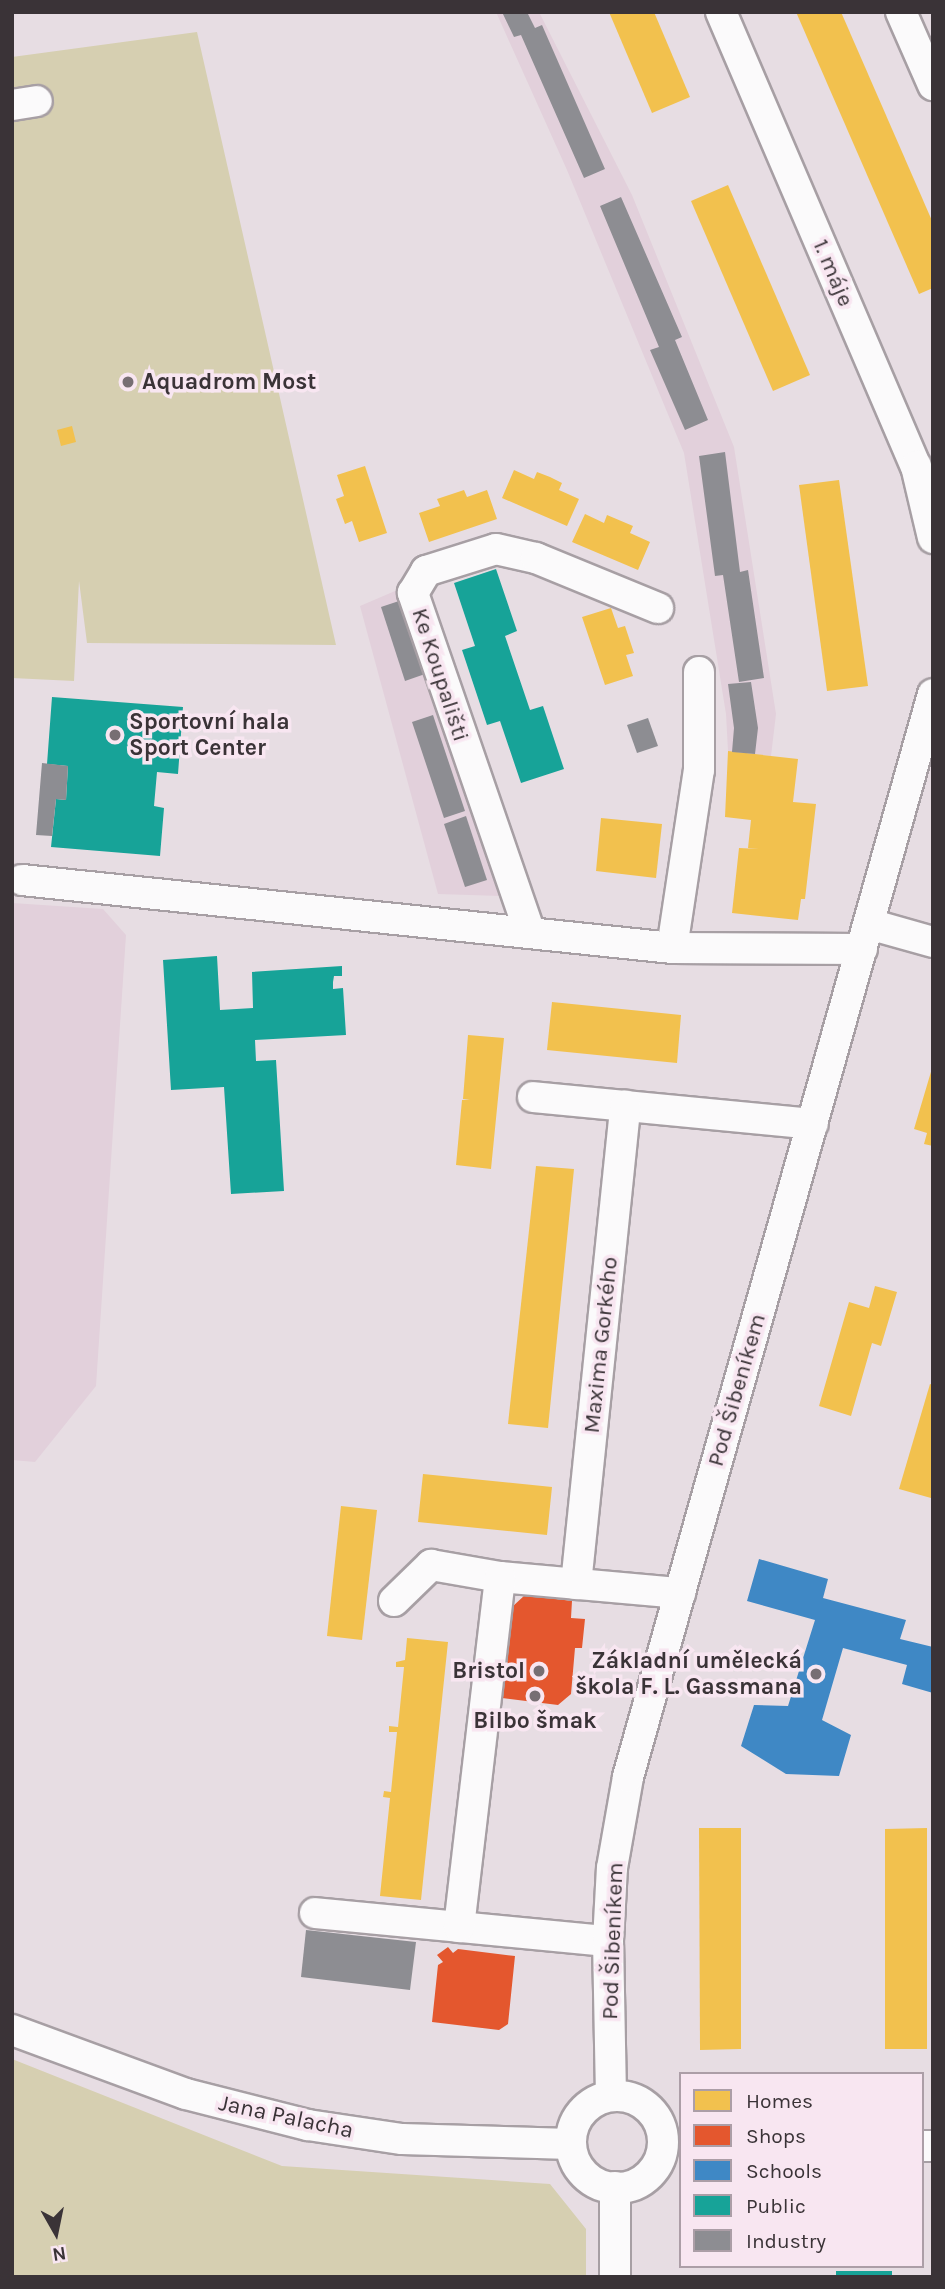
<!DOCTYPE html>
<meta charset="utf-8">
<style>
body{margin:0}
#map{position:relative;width:945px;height:2289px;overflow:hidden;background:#e7dde3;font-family:Karla,sans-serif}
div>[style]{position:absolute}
.built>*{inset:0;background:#e2d0db}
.green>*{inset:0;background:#d6cfb1}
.homes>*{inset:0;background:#f2c14e}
.shops>*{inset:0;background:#e4572e}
.schools>*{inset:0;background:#3f88c5}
.public>*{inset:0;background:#17a398}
.industry>*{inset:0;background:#8d8d92}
.roads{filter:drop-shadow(2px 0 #a79fa4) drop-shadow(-2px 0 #a79fa4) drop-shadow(0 2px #a79fa4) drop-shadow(0 -2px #a79fa4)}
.minor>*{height:30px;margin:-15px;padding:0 15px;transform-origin:15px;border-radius:15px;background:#fbfafb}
.minor>.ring{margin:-15px;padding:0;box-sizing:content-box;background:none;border:30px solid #fbfafb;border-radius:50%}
.dots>*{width:19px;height:19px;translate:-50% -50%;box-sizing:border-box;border:4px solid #f8e6f1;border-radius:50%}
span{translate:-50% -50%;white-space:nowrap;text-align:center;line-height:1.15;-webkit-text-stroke:7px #f8e6f1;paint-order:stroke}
.street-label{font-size:23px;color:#3a3337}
.poi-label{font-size:23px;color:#3a3337;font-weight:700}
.left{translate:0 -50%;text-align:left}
.right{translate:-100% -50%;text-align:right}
.frame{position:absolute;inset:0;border:14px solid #3a3337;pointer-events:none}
.legend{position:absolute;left:679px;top:2072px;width:245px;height:196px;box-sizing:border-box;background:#f8e6f1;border:2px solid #ac9ea7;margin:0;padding:9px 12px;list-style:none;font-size:21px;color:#3a3337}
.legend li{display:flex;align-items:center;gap:14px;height:35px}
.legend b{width:35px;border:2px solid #ac9ea7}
.north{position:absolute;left:21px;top:2198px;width:70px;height:70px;-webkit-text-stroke:5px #f8e6f1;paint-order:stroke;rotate:171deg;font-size:19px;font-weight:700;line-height:28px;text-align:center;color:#3a3337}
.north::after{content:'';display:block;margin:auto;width:24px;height:32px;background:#3a3337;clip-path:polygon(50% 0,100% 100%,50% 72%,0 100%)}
</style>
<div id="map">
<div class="built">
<div style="clip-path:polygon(496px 12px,539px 12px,632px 195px,734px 447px,776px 714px,771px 756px,728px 751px,726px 714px,684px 453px,567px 170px)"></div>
<div style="clip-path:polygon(402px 588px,501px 896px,438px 894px,360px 606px)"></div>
<div style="clip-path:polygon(12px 903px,103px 909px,126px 935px,96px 1386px,35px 1462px,12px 1460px)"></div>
</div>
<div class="green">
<div style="clip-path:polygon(197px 32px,336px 645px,87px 643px,79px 581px,74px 681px,12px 678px,12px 57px)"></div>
<div style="clip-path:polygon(12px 2059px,282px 2166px,550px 2184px,586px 2229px,586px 2277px,12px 2277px)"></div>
</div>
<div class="homes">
<div style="clip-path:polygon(609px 12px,654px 12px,690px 97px,652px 113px)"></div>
<div style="clip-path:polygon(796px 12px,841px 12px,933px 223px,933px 288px,919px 294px)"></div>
<div style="clip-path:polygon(728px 185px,810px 375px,773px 391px,691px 201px)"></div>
<div style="clip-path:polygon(72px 426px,76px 442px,61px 446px,57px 430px)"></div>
<div style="clip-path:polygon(365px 466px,387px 533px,359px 542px,352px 521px,345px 524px,336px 499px,344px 496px,337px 475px)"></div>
<div style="clip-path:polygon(514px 470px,534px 479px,537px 472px,550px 477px,562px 483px,559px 490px,579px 499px,567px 526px,502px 498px)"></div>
<div style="clip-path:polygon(839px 480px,868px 686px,827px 691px,799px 485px)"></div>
<div style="clip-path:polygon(464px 490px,467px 497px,487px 490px,497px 519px,429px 542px,419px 513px,440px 506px,437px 499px)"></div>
<div style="clip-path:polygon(585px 514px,604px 523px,607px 515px,633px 526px,630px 533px,650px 542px,638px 570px,572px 542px)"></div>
<div style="clip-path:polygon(611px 608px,618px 628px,625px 626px,634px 653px,626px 655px,633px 676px,605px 685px,582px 617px)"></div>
<div style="clip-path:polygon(728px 751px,798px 759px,793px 802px,816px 804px,805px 899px,801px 899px,798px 920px,732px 913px,739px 848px,759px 849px,748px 848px,751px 820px,725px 817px)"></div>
<div style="clip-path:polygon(601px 818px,662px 824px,656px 878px,596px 871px)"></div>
<div style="clip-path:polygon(552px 1002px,681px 1015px,677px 1063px,547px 1050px)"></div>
<div style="clip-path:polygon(468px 1035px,504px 1038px,491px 1169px,456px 1165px,462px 1100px,470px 1100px,463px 1099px)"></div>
<div style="clip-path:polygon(933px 1065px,933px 1146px,924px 1144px,927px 1133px,914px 1129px)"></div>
<div style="clip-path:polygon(536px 1166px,574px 1169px,548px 1428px,508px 1424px)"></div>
<div style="clip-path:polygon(875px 1286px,897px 1292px,881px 1346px,872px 1343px,851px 1416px,819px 1406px,849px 1302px,869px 1308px)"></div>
<div style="clip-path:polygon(930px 1384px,933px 1385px,931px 1498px,899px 1489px)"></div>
<div style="clip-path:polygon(423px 1474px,552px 1487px,547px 1535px,418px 1522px)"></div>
<div style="clip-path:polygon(341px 1506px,377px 1510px,362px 1640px,327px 1636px)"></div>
<div style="clip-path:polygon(407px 1638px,448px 1642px,421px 1900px,380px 1896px,390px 1798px,383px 1797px,384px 1791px,391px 1792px,397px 1732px,389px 1732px,389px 1726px,398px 1727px,404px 1667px,396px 1667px,396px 1662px,405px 1660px)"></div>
<div style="clip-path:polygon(699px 1828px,741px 1828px,741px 2049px,700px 2050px)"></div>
<div style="clip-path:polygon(927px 1828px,927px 2049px,885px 2049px,885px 1829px)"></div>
</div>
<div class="shops">
<div style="clip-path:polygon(525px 1595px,572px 1601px,571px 1618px,585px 1619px,582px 1648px,575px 1648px,571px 1694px,558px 1705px,502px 1698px,512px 1607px)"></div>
<div style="clip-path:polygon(448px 1947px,453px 1953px,458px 1949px,515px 1956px,508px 2024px,499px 2030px,432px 2022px,438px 1965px,443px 1962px,437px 1955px)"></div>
</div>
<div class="schools">
<div style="clip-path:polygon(759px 1559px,828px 1579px,823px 1598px,906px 1620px,900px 1639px,933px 1647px,933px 1693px,902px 1684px,907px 1665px,843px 1648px,822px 1720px,851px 1735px,839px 1776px,786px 1774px,741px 1746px,754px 1705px,788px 1706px,815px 1620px,747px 1601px)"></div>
</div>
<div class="public">
<div style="clip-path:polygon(496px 569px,517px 631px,505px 636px,530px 710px,543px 706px,564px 769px,521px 783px,500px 721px,487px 725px,462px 650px,475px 646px,454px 583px)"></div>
<div style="clip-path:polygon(52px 697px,183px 707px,178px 774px,157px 772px,154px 806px,164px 808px,160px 856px,51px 847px,56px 799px,66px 800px,68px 766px,47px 764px)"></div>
<div style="clip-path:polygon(217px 956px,220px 1010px,253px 1008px,252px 972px,342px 966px,342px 976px,334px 976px,333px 982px,333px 989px,343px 988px,346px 1035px,255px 1040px,256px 1061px,276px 1060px,284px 1191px,231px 1194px,224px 1087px,171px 1090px,163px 960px)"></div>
<div style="clip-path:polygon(836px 2271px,892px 2271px,892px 2277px,836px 2277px)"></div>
</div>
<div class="industry">
<div style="clip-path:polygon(502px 12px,527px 12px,535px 28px,542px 25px,605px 169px,584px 178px,521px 35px,514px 37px)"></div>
<div style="clip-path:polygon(621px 197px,682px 337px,675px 340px,708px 420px,685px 430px,650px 350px,659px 347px,600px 206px)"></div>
<div style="clip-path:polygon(725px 452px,740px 572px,748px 570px,764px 678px,739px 682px,723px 575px,715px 576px,699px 456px)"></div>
<div style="clip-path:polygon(399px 601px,425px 674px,405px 681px,381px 607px)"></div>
<div style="clip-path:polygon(751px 682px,758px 728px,755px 754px,732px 752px,734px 728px,728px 684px)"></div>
<div style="clip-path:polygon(433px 715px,465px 811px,444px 818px,412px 722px)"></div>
<div style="clip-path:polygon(648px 718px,658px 746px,637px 753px,627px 725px)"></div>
<div style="clip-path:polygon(42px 763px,68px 766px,66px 800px,56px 799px,52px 836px,36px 835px)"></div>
<div style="clip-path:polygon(466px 816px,487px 880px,465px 887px,444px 824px)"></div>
<div style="clip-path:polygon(306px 1930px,416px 1942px,410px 1990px,301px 1977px)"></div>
</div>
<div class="roads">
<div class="minor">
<div style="left:721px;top:12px;width:494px;rotate:66.8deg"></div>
<div style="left:916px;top:466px;width:74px;rotate:76.7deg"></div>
<div style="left:901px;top:12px;width:80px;rotate:66.3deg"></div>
<div style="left:12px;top:105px;width:25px;rotate:-9deg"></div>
<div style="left:22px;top:880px;width:654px;rotate:5.97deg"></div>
<div style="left:672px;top:948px;width:190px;rotate:0.3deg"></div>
<div style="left:869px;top:924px;width:66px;rotate:15.7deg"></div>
<div style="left:530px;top:933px;width:360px;rotate:-109deg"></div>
<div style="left:413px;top:593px;width:26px;rotate:-59deg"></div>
<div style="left:426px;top:571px;width:73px;rotate:-17.4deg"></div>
<div style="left:496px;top:549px;width:41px;rotate:12.7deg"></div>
<div style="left:536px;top:558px;width:132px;rotate:22.3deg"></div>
<div style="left:672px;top:948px;width:180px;rotate:-81.4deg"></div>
<div style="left:699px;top:770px;width:98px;rotate:-90deg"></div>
<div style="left:533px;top:1097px;width:281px;rotate:5.5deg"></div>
<div style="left:576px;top:1584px;width:481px;rotate:-84.1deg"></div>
<div style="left:394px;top:1601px;width:52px;rotate:-44.2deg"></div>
<div style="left:431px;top:1565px;width:70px;rotate:9.9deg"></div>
<div style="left:500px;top:1577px;width:181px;rotate:5.1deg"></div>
<div style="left:315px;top:1913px;width:294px;rotate:5.5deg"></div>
<div style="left:459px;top:1927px;width:352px;rotate:-83.3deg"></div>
<div style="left:12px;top:2030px;width:185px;rotate:20.2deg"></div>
<div style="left:186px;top:2094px;width:126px;rotate:14.3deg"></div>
<div style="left:308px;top:2125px;width:95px;rotate:8.5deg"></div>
<div style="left:402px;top:2139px;width:169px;rotate:1.7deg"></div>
<div style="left:611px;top:2096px;width:155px;rotate:-91.1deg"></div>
<div style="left:608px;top:1941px;width:73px;rotate:-86.9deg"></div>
<div style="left:612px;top:1868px;width:92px;rotate:-80deg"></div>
<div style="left:628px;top:1777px;width:1125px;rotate:-74.27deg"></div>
<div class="ring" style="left:571px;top:2096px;width:62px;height:62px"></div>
<div style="left:922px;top:2146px;width:11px"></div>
<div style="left:615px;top:2277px;width:90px;rotate:-90deg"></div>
</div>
</div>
<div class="dots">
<div style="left:128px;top:382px;background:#776e73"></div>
<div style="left:115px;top:735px;background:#776e73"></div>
<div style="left:539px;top:1671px;background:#776e73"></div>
<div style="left:816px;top:1674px;background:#776e73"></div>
<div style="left:535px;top:1696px;background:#776e73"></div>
</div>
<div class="street-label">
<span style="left:833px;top:273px;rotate:67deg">1. máje</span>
<span style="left:440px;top:675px;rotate:72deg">Ke Koupališti</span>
<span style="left:601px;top:1345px;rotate:-84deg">Maxima Gorkého</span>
<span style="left:737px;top:1390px;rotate:-74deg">Pod Šibeníkem</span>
<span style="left:613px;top:1941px;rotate:-88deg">Pod Šibeníkem</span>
<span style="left:286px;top:2117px;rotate:12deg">Jana Palacha</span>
</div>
<div class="poi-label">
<span class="left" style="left:142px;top:382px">Aquadrom Most</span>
<span class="left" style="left:129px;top:735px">Sportovní hala<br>Sport Center</span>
<span class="right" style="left:802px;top:1674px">Základní umělecká<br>škola F. L. Gassmana</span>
<span class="right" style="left:525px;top:1671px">Bristol</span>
<span style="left:535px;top:1721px">Bilbo šmak</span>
</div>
<div class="frame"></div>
<ul class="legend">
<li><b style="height:19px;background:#f2c14e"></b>Homes</li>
<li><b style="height:19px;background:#e4572e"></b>Shops</li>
<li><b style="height:19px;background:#3f88c5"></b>Schools</li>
<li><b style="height:19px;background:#17a398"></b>Public</li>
<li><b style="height:19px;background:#8d8d92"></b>Industry</li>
</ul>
<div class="north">N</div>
</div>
